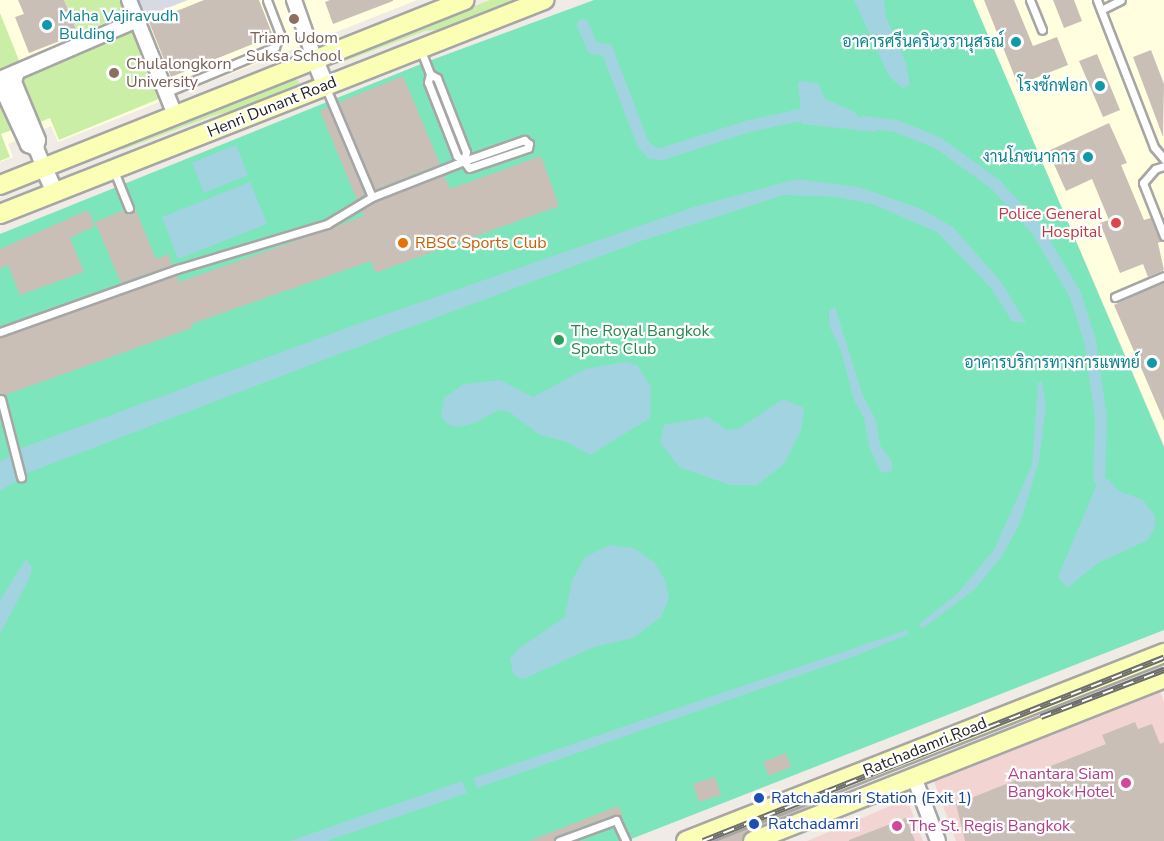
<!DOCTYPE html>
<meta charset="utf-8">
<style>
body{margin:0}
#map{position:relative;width:1164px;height:841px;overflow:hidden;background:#f0ece5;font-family:"Nunito Sans",Sarabun,sans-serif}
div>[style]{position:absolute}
.commercial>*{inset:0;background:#f2d4d3}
.education>*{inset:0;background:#ffffdf}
.grass>*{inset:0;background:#cbeea7}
.pitch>*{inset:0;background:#7de5bc}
.plaza>*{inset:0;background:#d9d9e6}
.water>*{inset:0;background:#a2d3e1}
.canal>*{height:12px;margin:-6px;padding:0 6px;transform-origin:6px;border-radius:6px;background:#a2d3e1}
.building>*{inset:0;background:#c9bfb7}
.roads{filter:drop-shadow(2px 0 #a6a6a6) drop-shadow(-2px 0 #a6a6a6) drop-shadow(0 2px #a6a6a6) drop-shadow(0 -2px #a6a6a6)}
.service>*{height:7px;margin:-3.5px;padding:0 3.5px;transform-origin:3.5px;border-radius:3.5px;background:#fff}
.minor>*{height:14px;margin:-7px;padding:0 7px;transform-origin:7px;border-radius:7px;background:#fff}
.tertiary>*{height:16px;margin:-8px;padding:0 8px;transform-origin:8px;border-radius:8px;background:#fff}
.secondary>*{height:18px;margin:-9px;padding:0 9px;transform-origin:9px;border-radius:9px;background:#fbfeb5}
.rail>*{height:6px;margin-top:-3px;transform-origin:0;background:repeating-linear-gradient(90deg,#fff 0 11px,#6d6d6d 0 22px);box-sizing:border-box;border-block:2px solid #6d6d6d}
.dots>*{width:16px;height:16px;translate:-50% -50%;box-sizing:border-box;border:3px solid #fff;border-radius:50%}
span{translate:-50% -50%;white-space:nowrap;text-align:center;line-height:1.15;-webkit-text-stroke:4.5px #fff;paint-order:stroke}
.culture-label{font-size:16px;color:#0d838f}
.left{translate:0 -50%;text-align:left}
.right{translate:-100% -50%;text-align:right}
.education-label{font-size:16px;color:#785e54}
.street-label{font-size:16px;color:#1f1f1f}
.health-label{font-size:16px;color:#be3a42}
.food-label{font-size:16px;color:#c56008}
.leisure-label{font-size:16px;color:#27864d}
.hotel-label{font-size:16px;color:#b23c85}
.transit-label{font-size:16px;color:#164399}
</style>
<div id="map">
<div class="commercial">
<div style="clip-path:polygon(1160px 691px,1164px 703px,1164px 841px,956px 841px,933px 779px)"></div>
<div style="clip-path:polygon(907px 799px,923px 841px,807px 841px)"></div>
</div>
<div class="education">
<div style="clip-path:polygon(0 0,417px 0,58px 142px,51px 126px,8px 144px,13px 157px,0 162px)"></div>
<div style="clip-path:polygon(972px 0,1164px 0,1164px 445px)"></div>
</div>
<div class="grass">
<div style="clip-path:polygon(64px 0,122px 0,127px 14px,78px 34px)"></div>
<div style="clip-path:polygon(490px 0,523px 0,449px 29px,425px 31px,337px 64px,337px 60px)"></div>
<div style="clip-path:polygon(0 13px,20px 63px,0 71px)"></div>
<div style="clip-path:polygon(137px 24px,166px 96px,59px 140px,50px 118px,33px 125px,17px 83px,23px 72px)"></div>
<div style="clip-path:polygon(294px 77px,300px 83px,256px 105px,212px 116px,122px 150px,121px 148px)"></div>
<div style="clip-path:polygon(0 87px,17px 128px,1px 134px,10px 157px,0 161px)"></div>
</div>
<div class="pitch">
<div style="clip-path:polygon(594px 0,973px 0,1164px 447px,1164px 630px,626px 841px,0 841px,0 234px,426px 62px)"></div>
</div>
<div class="plaza">
<div style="clip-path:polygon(129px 0,188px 0,137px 20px)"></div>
</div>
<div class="water">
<div style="clip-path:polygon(854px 0,884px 0,886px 17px,906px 63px,910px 85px,902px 88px,889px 76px)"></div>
<div style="clip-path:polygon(802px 81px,818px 83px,825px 99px,855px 112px,860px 119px,878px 121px,877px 132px,802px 124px,798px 83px)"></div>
<div style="clip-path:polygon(236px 145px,248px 175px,204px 193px,192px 163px)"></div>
<div style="clip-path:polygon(797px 179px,859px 187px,921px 209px,953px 227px,1002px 283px,1026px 323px,1012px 321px,990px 287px,937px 232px,872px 204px,835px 197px,784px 195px,644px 240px,397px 332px,30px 472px,0 491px,0 462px,22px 448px,355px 325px,694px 207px)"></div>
<div style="clip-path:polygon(250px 182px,267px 224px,178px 259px,162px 217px)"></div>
<div style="clip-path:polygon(835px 307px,863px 396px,876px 420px,880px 445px,892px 462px,892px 470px,887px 473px,880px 471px,869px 446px,864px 418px,854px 400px,841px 351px,829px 325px,829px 310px)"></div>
<div style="clip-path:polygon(625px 362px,637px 365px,651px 387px,650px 418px,590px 455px,567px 442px,540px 435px,509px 412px,499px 410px,472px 424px,456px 427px,447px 424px,441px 416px,444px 398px,464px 384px,500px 380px,533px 397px,585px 369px)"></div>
<div style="clip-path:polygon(1042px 381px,1046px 405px,1039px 461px,1020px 523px,1002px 556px,975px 589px,922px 629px,919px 624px,957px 594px,994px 550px,1032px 465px,1038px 383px)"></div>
<div style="clip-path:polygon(783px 399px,804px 408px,801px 430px,784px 464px,757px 485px,730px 485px,679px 467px,660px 442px,664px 425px,708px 417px,727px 430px,738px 429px)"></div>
<div style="clip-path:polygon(1099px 479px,1108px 479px,1119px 491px,1143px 500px,1155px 516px,1155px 527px,1148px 540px,1098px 563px,1067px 588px,1058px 577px)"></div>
<div style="clip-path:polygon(610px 545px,634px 548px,655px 563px,665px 580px,669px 598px,661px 617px,633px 638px,594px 647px,528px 677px,522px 679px,513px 674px,510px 659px,518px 649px,565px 617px,572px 580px,585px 557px)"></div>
<div style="clip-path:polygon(26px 559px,32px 568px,30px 577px,0 634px,0 600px)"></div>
<div style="clip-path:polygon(907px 630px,909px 634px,855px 656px,477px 788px,473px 778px)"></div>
<div style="clip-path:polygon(462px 781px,467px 793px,327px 841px,290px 841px)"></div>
</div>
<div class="canal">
<div style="left:583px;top:25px;width:25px;rotate:67deg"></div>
<div style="left:593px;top:48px;width:14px;rotate:8deg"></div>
<div style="left:607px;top:50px;width:101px;rotate:69deg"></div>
<div style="left:643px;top:144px;width:13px;rotate:45deg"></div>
<div style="left:652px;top:153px;width:10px;rotate:6deg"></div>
<div style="left:662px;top:154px;width:92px;rotate:-17.7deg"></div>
<div style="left:750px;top:126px;width:56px;rotate:-12.3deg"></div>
<div style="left:805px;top:114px;width:12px;rotate:9deg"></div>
<div style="left:864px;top:122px;width:32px;rotate:7deg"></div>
<div style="left:896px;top:126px;width:45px;rotate:22deg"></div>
<div style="left:938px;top:143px;width:70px;rotate:35.7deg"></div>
<div style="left:995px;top:184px;width:62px;rotate:47.6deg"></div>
<div style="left:1037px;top:230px;width:74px;rotate:59.3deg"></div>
<div style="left:1075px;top:294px;width:49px;rotate:72.3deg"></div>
<div style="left:1090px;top:341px;width:78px;rotate:81.9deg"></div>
<div style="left:1101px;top:418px;width:61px;rotate:91.9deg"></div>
</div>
<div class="building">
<div style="clip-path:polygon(18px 0,64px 0,78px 34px,29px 53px,15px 17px,24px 14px)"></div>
<div style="clip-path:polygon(204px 0,259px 0,273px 36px,171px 77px,149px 22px)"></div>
<div style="clip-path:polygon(330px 0,393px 0,393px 1px,333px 24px,325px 2px)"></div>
<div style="clip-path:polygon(984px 0,1014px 0,1033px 46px,1057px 37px,1068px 65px,1018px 85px)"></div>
<div style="clip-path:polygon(1053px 0,1074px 0,1082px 21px,1064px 28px)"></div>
<div style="clip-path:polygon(1151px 50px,1164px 84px,1163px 137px,1133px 57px)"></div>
<div style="clip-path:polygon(1097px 54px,1120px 110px,1103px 117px,1079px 61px)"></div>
<div style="clip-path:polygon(403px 76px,440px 164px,375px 190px,338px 103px)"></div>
<div style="clip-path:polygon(328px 107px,365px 195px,357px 200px,320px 111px)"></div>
<div style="clip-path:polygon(1109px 123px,1127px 163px,1121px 165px,1144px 220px,1151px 218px,1162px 241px,1158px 243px,1164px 270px,1148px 277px,1143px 264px,1120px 273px,1100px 223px,1109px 220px,1092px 179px,1066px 191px,1048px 151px)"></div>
<div style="clip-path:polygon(541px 156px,559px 206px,375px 273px,371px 261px,191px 324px,192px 328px,5px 395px,0 394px,0 338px,176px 275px,179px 282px,329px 229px,364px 216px,361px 210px,374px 202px,444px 175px,450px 189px)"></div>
<div style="clip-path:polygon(135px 208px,156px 259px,168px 254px,172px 265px,121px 283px,95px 222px,124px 210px,131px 213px)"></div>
<div style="clip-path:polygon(88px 210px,95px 226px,70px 238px,84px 272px,20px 295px,8px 265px,0 269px,0 249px)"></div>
<div style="clip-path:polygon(1164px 282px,1164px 421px,1114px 305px)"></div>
<div style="clip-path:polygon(1135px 722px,1138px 729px,1152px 724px,1160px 744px,1164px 742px,1164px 841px,965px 841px,956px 804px,1106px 744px,1102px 735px)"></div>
<div style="clip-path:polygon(786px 753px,791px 767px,769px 776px,763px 762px)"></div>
<div style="clip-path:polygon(715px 777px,721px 795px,699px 802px,693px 784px)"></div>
<div style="clip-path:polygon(875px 779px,749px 831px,742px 841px,717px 841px)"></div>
<div style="clip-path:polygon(618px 806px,623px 815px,614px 815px,557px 836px,553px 841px,529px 841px)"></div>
<div style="clip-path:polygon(906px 818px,915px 841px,849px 841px,849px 840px)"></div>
</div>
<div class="roads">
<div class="service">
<div style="left:1030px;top:0;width:32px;rotate:68deg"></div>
<div style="left:1097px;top:0;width:158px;rotate:68.8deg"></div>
<div style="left:1154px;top:147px;width:16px;rotate:50deg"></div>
<div style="left:1101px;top:10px;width:22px;rotate:-27deg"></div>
<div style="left:430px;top:74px;width:8px;rotate:30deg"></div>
<div style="left:437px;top:78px;width:79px;rotate:68.6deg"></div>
<div style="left:466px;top:152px;width:9px;rotate:103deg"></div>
<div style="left:167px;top:92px;width:117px;rotate:-22.6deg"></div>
<div style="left:275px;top:47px;width:14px;rotate:-69deg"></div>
<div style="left:280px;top:34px;width:36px;rotate:-111deg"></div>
<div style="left:1164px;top:166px;width:9px;rotate:162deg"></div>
<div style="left:1155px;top:169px;width:18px;rotate:131deg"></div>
<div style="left:1143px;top:183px;width:57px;rotate:68.4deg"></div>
<div style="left:114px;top:171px;width:40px;rotate:68deg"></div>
<div style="left:372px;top:197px;width:99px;rotate:-21.4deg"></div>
<div style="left:464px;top:161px;width:64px;rotate:-19.3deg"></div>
<div style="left:524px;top:140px;width:6px;rotate:39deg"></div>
<div style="left:529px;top:144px;width:4px;rotate:104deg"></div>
<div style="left:528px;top:148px;width:62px;rotate:161.3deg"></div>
<div style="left:469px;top:168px;width:9px;rotate:-126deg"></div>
<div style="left:464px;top:161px;width:9px;rotate:-144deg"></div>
<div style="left:457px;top:156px;width:79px;rotate:-111.4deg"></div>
<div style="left:428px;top:82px;width:8px;rotate:-76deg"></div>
<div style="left:430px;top:74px;width:25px;rotate:-111deg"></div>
<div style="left:1115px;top:297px;width:53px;rotate:-23.2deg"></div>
<div style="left:0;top:332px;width:188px;rotate:-19.6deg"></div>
<div style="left:177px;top:269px;width:157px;rotate:-16.7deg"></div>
<div style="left:327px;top:224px;width:52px;rotate:-31deg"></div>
<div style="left:372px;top:197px;width:118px;rotate:-112.9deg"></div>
<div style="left:1px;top:399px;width:81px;rotate:75.6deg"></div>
<div style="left:559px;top:841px;width:61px;rotate:-20.2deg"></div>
<div style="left:616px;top:820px;width:23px;rotate:65deg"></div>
</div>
<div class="minor">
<div style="left:129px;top:0;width:124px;rotate:68.2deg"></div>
<div style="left:294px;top:0;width:64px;rotate:70.7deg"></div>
<div style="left:17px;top:72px;width:10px;rotate:107deg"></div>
<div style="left:14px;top:82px;width:63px;rotate:67.5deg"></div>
<div style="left:38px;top:140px;width:8px;rotate:104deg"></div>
<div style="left:36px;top:148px;width:22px;rotate:68deg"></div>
<div style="left:0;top:79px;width:149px;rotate:-23.3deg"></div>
<div style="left:0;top:84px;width:67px;rotate:65.3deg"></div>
<div style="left:28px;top:145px;width:9px;rotate:21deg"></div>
<div style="left:914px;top:777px;width:68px;rotate:69.4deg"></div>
</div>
<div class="tertiary">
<div style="left:315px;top:60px;width:27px;rotate:68deg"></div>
<div style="left:44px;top:168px;width:27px;rotate:66deg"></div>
</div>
<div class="secondary">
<div style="left:0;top:185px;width:500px;rotate:-21.7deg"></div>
<div style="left:0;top:214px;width:585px;rotate:-21.47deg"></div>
<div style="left:686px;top:841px;width:514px;rotate:-21.47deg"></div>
<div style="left:753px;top:841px;width:442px;rotate:-21.6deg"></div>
</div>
</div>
<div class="rail">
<div style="left:1041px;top:717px;width:132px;rotate:-20.9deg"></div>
<div style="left:703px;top:841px;width:496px;rotate:-21.7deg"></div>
</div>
<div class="dots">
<div style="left:294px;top:19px;background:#8d6e63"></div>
<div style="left:47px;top:25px;background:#0f9aa8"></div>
<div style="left:1016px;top:42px;background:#0f9aa8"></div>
<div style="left:114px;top:73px;background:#8d6e63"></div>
<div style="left:1100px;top:86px;background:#0f9aa8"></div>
<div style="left:1088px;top:157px;background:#0f9aa8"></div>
<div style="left:1116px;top:223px;background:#e0444e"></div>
<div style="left:403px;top:243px;background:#e8710a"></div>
<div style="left:559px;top:340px;background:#2e9e5b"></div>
<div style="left:1152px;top:363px;background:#0f9aa8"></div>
<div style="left:1126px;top:783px;background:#d1479c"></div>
<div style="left:759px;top:798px;background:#1a4fb4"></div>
<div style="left:754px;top:824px;background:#1a4fb4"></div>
<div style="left:897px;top:826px;background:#d1479c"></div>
</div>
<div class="culture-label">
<span class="left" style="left:59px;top:25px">Maha Vajiravudh<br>Bulding</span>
<span class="right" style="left:1004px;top:42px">อาคารศรีนครินวรานุสรณ์</span>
<span class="right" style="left:1088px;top:86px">โรงซักฟอก</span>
<span class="right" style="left:1076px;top:157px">งานโภชนาการ</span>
<span class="right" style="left:1140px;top:363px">อาคารบริการทางการแพทย์</span>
</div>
<div class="education-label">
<span style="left:294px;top:47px">Triam Udom<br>Suksa School</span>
<span class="left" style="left:126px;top:73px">Chulalongkorn<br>University</span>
</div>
<div class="street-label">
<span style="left:272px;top:107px;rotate:-22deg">Henri Dunant Road</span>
<span style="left:925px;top:747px;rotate:-22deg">Ratchadamri Road</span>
</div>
<div class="health-label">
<span class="right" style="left:1102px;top:223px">Police General<br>Hospital</span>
</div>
<div class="food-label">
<span class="left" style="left:415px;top:243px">RBSC Sports Club</span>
</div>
<div class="leisure-label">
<span class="left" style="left:571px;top:340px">The Royal Bangkok<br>Sports Club</span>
</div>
<div class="hotel-label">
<span class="right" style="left:1114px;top:783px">Anantara Siam<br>Bangkok Hotel</span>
<span class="left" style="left:909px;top:826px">The St. Regis Bangkok</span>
</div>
<div class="transit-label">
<span class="left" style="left:771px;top:798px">Ratchadamri Station (Exit 1)</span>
<span class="left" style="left:768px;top:824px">Ratchadamri</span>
</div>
</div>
